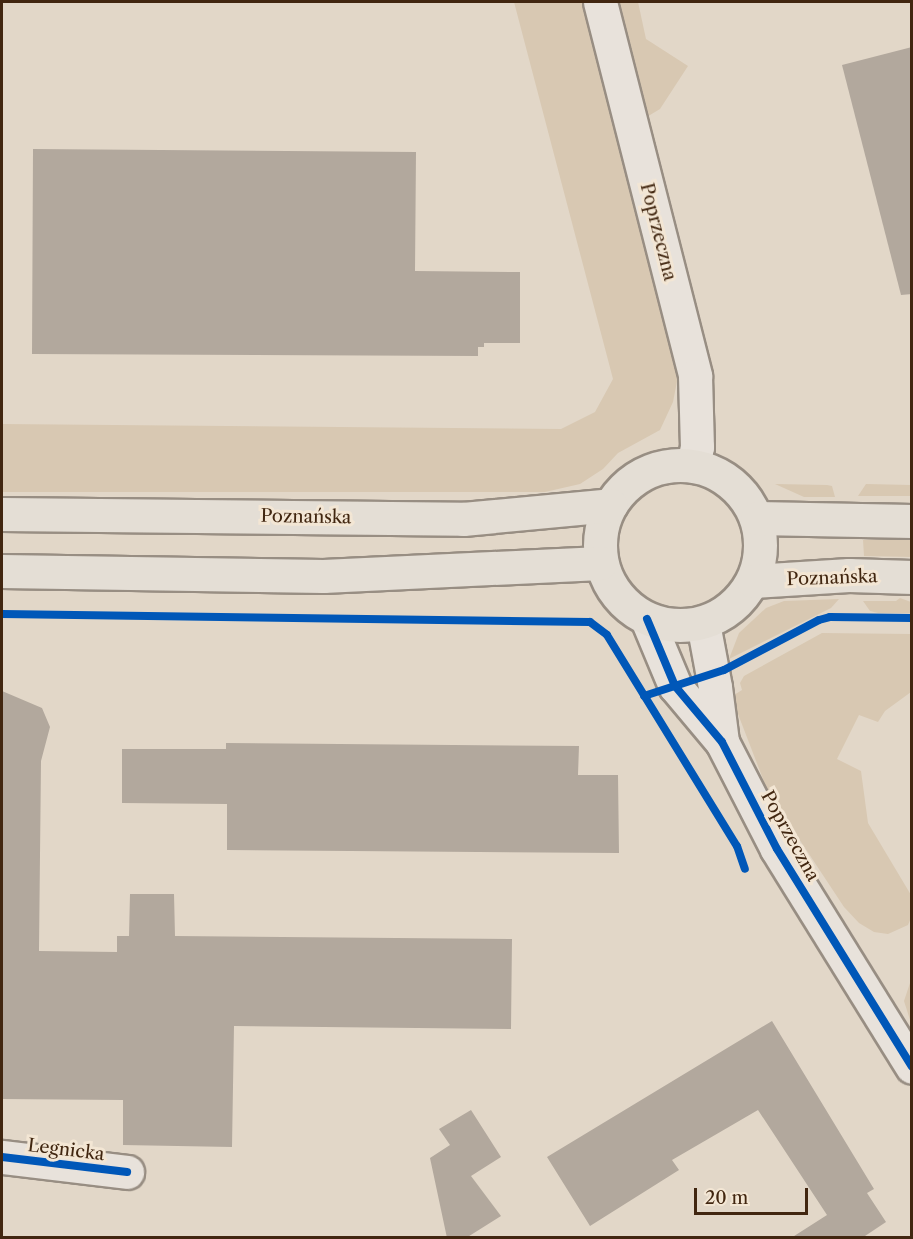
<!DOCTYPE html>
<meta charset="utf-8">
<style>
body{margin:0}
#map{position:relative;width:913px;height:1239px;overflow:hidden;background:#e2d7c8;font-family:"Libre Caslon Text",serif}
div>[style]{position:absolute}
.green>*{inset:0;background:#d8c8b2}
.building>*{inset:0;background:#b2a89d}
.roads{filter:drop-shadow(2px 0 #988e83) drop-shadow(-2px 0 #988e83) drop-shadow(0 2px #988e83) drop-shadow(0 -2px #988e83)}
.minor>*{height:33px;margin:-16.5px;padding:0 16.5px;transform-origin:16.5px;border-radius:16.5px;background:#e8e2db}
.major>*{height:33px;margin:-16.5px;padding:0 16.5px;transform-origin:16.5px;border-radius:16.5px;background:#e4ded5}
.major>.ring{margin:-16.5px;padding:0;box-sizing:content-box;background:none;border:33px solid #e4ded5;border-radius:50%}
.cycleway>*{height:8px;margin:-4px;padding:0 4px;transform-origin:4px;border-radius:4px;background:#0057b8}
span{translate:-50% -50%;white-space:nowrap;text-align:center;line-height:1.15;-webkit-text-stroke:6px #f3e6d4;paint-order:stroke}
.street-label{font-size:18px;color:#412610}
.frame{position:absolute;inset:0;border:3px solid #412610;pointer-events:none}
.scale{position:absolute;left:694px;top:1188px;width:114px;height:27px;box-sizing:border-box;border:3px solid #412610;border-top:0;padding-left:8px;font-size:18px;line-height:21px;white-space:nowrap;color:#412610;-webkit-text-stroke:4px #f3e6d4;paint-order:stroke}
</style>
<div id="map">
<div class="green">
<div style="clip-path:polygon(514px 2px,589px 2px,679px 371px,673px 402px,660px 430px,618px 453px,603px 469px,580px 484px,545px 492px,2px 492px,2px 424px,561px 429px,595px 412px,613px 379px)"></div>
<div style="clip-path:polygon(613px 2px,638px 2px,646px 39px,688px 66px,660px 109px,640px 121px)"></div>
<div style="clip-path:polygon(775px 484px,827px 485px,832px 486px,835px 497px,804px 497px)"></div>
<div style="clip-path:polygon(866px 484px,911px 485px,911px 496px,858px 496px)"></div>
<div style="clip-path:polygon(911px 538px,911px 557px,864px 556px,863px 540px)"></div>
<div style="clip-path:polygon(900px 598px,911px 602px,911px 613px,878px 613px,870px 611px,863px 601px,896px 601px)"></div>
<div style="clip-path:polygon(839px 599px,831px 608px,729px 659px,739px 633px,766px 608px,784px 601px)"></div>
<div style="clip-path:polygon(822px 633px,911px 634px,911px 692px,885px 711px,878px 722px,859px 715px,837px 759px,861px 771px,868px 823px,911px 895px,911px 918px,908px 925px,888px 934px,874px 932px,859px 923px,844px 907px,768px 792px,733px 701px,734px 695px,742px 690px,740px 683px,744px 676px)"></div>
<div style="clip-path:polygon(911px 980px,911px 1023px,904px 1001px)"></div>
</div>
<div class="building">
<div style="clip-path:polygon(912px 47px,912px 294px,901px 295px,842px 65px)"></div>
<div style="clip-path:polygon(33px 149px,416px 152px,415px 271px,520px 272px,520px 343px,484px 343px,484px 347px,478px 347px,478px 356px,32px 354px)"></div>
<div style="clip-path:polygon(2px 691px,42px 708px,50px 727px,41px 761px,39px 951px,117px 952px,117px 936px,129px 936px,130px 894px,174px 894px,175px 936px,512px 939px,511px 1029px,234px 1026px,232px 1147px,123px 1145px,123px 1100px,2px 1099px)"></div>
<div style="clip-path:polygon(226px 743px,579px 746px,578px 775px,618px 775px,619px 853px,227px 850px,227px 804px,122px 803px,122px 749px,226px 749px)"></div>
<div style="clip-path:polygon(772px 1021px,874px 1189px,867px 1193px,886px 1222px,862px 1238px,791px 1238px,827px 1215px,758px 1110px,672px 1160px,679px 1170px,590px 1226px,547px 1157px)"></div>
<div style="clip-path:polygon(471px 1110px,501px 1157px,471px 1176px,501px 1216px,466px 1238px,447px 1238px,430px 1158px,450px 1145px,439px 1129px)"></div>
</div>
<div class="roads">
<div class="minor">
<div style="left:600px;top:2px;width:386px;rotate:75.7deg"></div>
<div style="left:695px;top:376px;width:71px;rotate:88.4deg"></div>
<div style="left:697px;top:447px;width:18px;rotate:103deg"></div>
<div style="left:647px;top:619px;width:73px;rotate:67.3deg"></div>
<div style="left:675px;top:686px;width:73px;rotate:50deg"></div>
<div style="left:722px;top:742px;width:120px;rotate:62.8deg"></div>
<div style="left:777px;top:849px;width:256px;rotate:58.2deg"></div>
<div style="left:703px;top:623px;width:65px;rotate:79.4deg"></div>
<div style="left:715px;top:687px;width:55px;rotate:82.7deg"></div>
<div style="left:2px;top:1157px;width:126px;rotate:6.8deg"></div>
</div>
<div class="major">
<div class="ring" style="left:600px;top:465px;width:127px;height:127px"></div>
<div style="left:2px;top:514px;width:461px;rotate:0.6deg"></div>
<div style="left:463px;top:519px;width:148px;rotate:-5.4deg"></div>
<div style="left:757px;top:518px;width:155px;rotate:1.1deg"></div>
<div style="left:2px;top:571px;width:321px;rotate:0.9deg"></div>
<div style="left:323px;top:576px;width:278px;rotate:-2.7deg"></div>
<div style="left:753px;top:581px;width:96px;rotate:-3.6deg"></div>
<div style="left:849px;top:575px;width:63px;rotate:1.8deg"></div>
</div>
</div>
<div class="cycleway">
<div style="left:2px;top:614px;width:588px;rotate:0.78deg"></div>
<div style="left:590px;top:622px;width:21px;rotate:37deg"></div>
<div style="left:607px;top:635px;width:248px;rotate:58.4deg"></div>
<div style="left:737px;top:846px;width:24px;rotate:71deg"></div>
<div style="left:647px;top:619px;width:73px;rotate:67.3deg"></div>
<div style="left:675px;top:686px;width:73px;rotate:50deg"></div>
<div style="left:722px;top:742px;width:120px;rotate:62.8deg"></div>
<div style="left:777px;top:849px;width:256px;rotate:58.2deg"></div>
<div style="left:644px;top:696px;width:84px;rotate:-18deg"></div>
<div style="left:724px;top:670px;width:107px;rotate:-27.8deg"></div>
<div style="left:819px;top:620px;width:11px;rotate:-15deg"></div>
<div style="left:830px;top:617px;width:82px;rotate:0.7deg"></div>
<div style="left:2px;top:1157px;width:126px;rotate:6.8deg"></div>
</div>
<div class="street-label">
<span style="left:658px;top:232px;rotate:76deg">Poprzeczna</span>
<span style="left:306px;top:517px;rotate:1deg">Poznańska</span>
<span style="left:832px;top:578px;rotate:-2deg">Poznańska</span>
<span style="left:790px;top:836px;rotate:61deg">Poprzeczna</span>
<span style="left:66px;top:1150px;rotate:7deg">Legnicka</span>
</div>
<div class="frame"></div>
<div class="scale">20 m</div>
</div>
